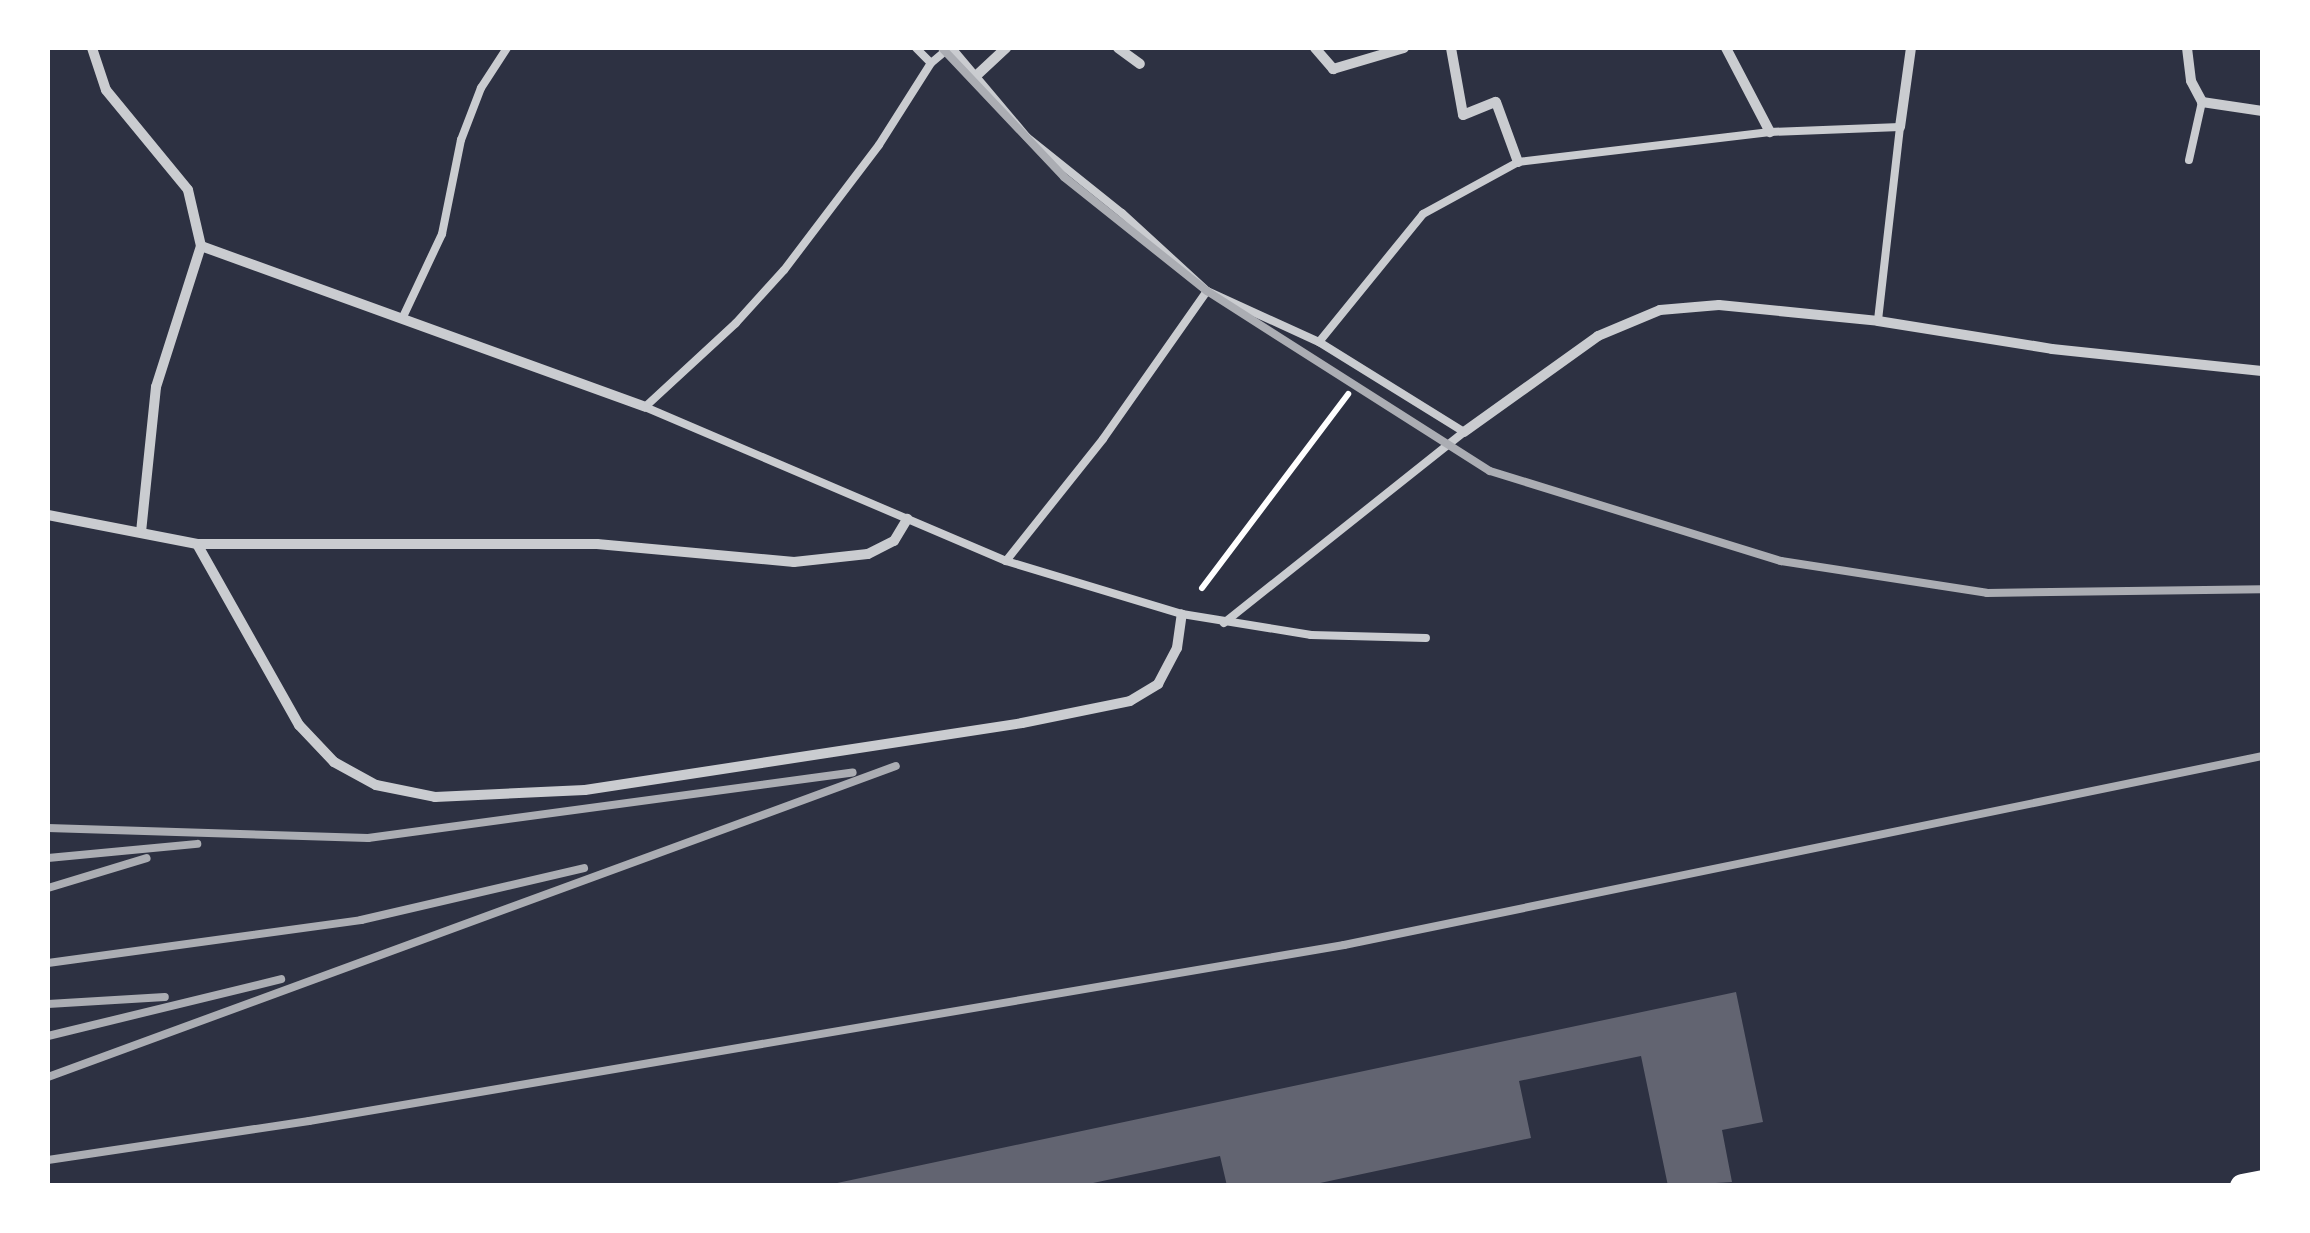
<!DOCTYPE html>
<style>
body{margin:0}
#map{position:relative;width:2310px;height:1233px;overflow:hidden;background:#2d3142;font-family:Arial,sans-serif}
div>[style]{position:absolute}
.building>*{inset:0;background:#626471}
.path>*{height:6px;margin:-3px;padding:0 3px;transform-origin:3px;border-radius:3px;background:#fff}
.service>*{height:8px;margin:-4px;padding:0 4px;transform-origin:4px;border-radius:4px;background:#caccd0}
.minor>*{height:10px;margin:-5px;padding:0 5px;transform-origin:5px;border-radius:5px;background:#caccd0}
.primary>*{height:25px;margin:-12.5px;padding:0 12.5px;transform-origin:12.5px;border-radius:12.5px;background:#fff}
.rail>*{height:8px;margin:-4px;padding:0 4px;transform-origin:4px;border-radius:4px;background:#abadb3}
span{translate:-50% -50%;white-space:nowrap;text-align:center;line-height:1.15;-webkit-text-stroke:8px #fff;paint-order:stroke}
.frame{position:absolute;inset:0;border:50px solid #fff;pointer-events:none}
</style>
<div id="map">
<div class="building">
<div style="clip-path:polygon(1736px 992px,1763px 1122px,1722px 1130px,1732px 1182px,1668px 1186px,1641px 1056px,1519px 1081px,1531px 1138px,1306px 1186px,1227px 1186px,1220px 1156px,1079px 1186px,823px 1186px)"></div>
</div>
<div class="path">
<div style="left:1202px;top:588px;width:243px;rotate:-53deg"></div>
</div>
<div class="service">
<div style="left:916px;top:48px;width:21px;rotate:45deg"></div>
<div style="left:949px;top:48px;width:23px;rotate:140deg"></div>
<div style="left:931px;top:63px;width:97px;rotate:122.4deg"></div>
<div style="left:879px;top:145px;width:157px;rotate:127.2deg"></div>
<div style="left:784px;top:270px;width:72px;rotate:132.2deg"></div>
<div style="left:736px;top:323px;width:124px;rotate:137.3deg"></div>
<div style="left:645px;top:407px;width:392px;rotate:23.1deg"></div>
<div style="left:1006px;top:561px;width:184px;rotate:16.8deg"></div>
<div style="left:1182px;top:614px;width:131px;rotate:9.2deg"></div>
<div style="left:1311px;top:635px;width:115px;rotate:1.5deg"></div>
<div style="left:952px;top:48px;width:116px;rotate:49.9deg"></div>
<div style="left:1027px;top:137px;width:122px;rotate:38.7deg"></div>
<div style="left:1122px;top:213px;width:115px;rotate:42.5deg"></div>
<div style="left:1207px;top:291px;width:123px;rotate:24.5deg"></div>
<div style="left:1319px;top:342px;width:171px;rotate:31.8deg"></div>
<div style="left:1464px;top:432px;width:307px;rotate:141.5deg"></div>
<div style="left:2189px;top:160px;width:59px;rotate:-77.4deg"></div>
<div style="left:402px;top:319px;width:94px;rotate:-64.8deg"></div>
<div style="left:442px;top:234px;width:96px;rotate:-78.6deg"></div>
<div style="left:461px;top:140px;width:56px;rotate:-69deg"></div>
<div style="left:481px;top:88px;width:48px;rotate:-57deg"></div>
<div style="left:1319px;top:342px;width:165px;rotate:-50.9deg"></div>
<div style="left:1423px;top:214px;width:108px;rotate:-28.7deg"></div>
<div style="left:1518px;top:162px;width:254px;rotate:-6.8deg"></div>
<div style="left:1770px;top:132px;width:130px;rotate:-2.2deg"></div>
<div style="left:1900px;top:127px;width:195px;rotate:96.5deg"></div>
<div style="left:1006px;top:561px;width:156px;rotate:-51.5deg"></div>
<div style="left:1103px;top:439px;width:181px;rotate:-54.9deg"></div>
</div>
<div class="minor">
<div style="left:92px;top:48px;width:44px;rotate:71.6deg"></div>
<div style="left:106px;top:90px;width:129px;rotate:50.6deg"></div>
<div style="left:188px;top:190px;width:57px;rotate:76.9deg"></div>
<div style="left:201px;top:246px;width:148px;rotate:107.7deg"></div>
<div style="left:156px;top:387px;width:145px;rotate:95.9deg"></div>
<div style="left:1118px;top:48px;width:27px;rotate:36deg"></div>
<div style="left:1315px;top:48px;width:28px;rotate:49deg"></div>
<div style="left:1333px;top:69px;width:74px;rotate:-16.5deg"></div>
<div style="left:1451px;top:48px;width:68px;rotate:79.8deg"></div>
<div style="left:1463px;top:115px;width:35px;rotate:-22deg"></div>
<div style="left:1496px;top:102px;width:64px;rotate:69.9deg"></div>
<div style="left:1726px;top:48px;width:95px;rotate:62.4deg"></div>
<div style="left:2187px;top:48px;width:33px;rotate:83deg"></div>
<div style="left:2191px;top:81px;width:24px;rotate:62deg"></div>
<div style="left:2202px;top:102px;width:61px;rotate:8.5deg"></div>
<div style="left:977px;top:75px;width:40px;rotate:-43deg"></div>
<div style="left:1900px;top:127px;width:80px;rotate:-82.1deg"></div>
<div style="left:201px;top:246px;width:472px;rotate:19.9deg"></div>
<div style="left:1464px;top:432px;width:165px;rotate:-35.6deg"></div>
<div style="left:1598px;top:336px;width:67px;rotate:-22.8deg"></div>
<div style="left:1660px;top:310px;width:59px;rotate:-4.8deg"></div>
<div style="left:1719px;top:305px;width:160px;rotate:5.7deg"></div>
<div style="left:1878px;top:321px;width:176px;rotate:9.1deg"></div>
<div style="left:2052px;top:349px;width:211px;rotate:6deg"></div>
<div style="left:48px;top:515px;width:152px;rotate:11deg"></div>
<div style="left:197px;top:544px;width:400px"></div>
<div style="left:597px;top:544px;width:198px;rotate:5.2deg"></div>
<div style="left:794px;top:562px;width:74px;rotate:-6.2deg"></div>
<div style="left:868px;top:554px;width:29px;rotate:-27deg"></div>
<div style="left:894px;top:541px;width:26px;rotate:-59deg"></div>
<div style="left:197px;top:544px;width:208px;rotate:60.6deg"></div>
<div style="left:299px;top:725px;width:51px;rotate:46.6deg"></div>
<div style="left:334px;top:762px;width:48px;rotate:28.7deg"></div>
<div style="left:376px;top:785px;width:60px;rotate:11.5deg"></div>
<div style="left:435px;top:797px;width:150px;rotate:-2.7deg"></div>
<div style="left:585px;top:790px;width:442px;rotate:-8.7deg"></div>
<div style="left:1022px;top:723px;width:110px;rotate:-11.5deg"></div>
<div style="left:1130px;top:701px;width:33px;rotate:-31deg"></div>
<div style="left:1158px;top:684px;width:41px;rotate:-62.2deg"></div>
<div style="left:1177px;top:648px;width:34px;rotate:-82deg"></div>
</div>
<div class="primary">
<div style="left:2242px;top:1186px;width:20px;rotate:-11deg"></div>
</div>
<div class="rail">
<div style="left:942px;top:48px;width:178px;rotate:46.6deg"></div>
<div style="left:1064px;top:177px;width:183px;rotate:38.6deg"></div>
<div style="left:1207px;top:291px;width:335px;rotate:32.5deg"></div>
<div style="left:1490px;top:471px;width:305px;rotate:17.2deg"></div>
<div style="left:1781px;top:561px;width:208px;rotate:8.8deg"></div>
<div style="left:1987px;top:593px;width:275px;rotate:-0.8deg"></div>
<div style="left:48px;top:828px;width:320px;rotate:1.8deg"></div>
<div style="left:368px;top:838px;width:489px;rotate:-7.7deg"></div>
<div style="left:48px;top:858px;width:150px;rotate:-5.4deg"></div>
<div style="left:48px;top:888px;width:103px;rotate:-16.9deg"></div>
<div style="left:48px;top:963px;width:316px;rotate:-7.8deg"></div>
<div style="left:361px;top:920px;width:229px;rotate:-13.1deg"></div>
<div style="left:48px;top:1004px;width:117px;rotate:-3.4deg"></div>
<div style="left:48px;top:1036px;width:240px;rotate:-13.7deg"></div>
<div style="left:48px;top:1077px;width:903px;rotate:-20.14deg"></div>
<div style="left:48px;top:1160px;width:264px;rotate:-8.5deg"></div>
<div style="left:309px;top:1121px;width:1050px;rotate:-9.65deg"></div>
<div style="left:1344px;top:945px;width:937px;rotate:-11.63deg"></div>
</div>
<div class="frame"></div>
</div>
